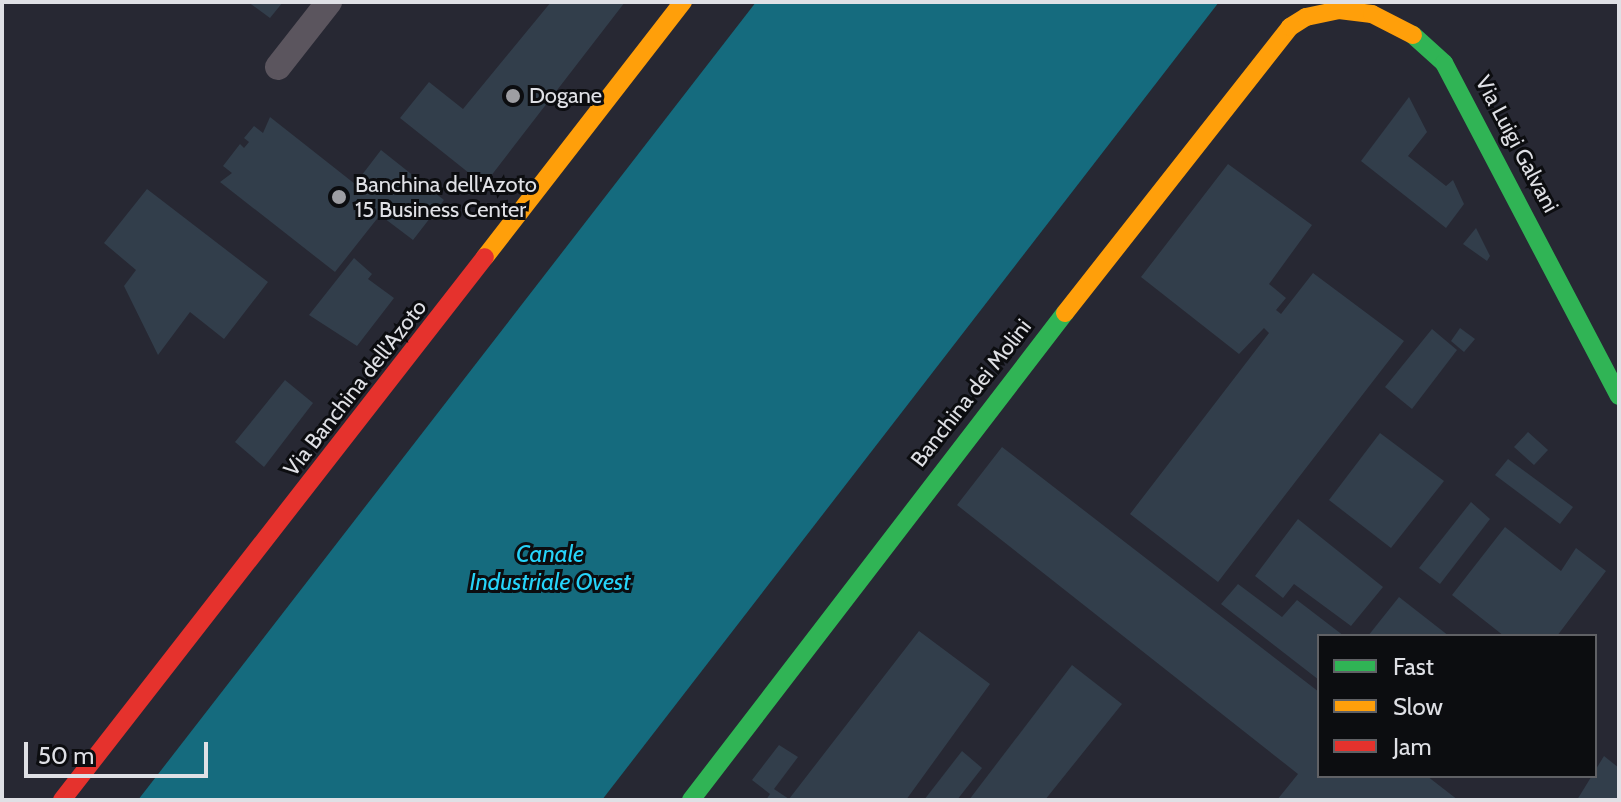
<!DOCTYPE html>
<style>
body{margin:0}
#map{position:relative;width:1621px;height:802px;overflow:hidden;background:#242428;font-family:Cabin,sans-serif}
div>[style]{position:absolute}
.built>*{inset:0;background:#272833}
.water>*{inset:0;background:#156b7e}
.building>*{inset:0;background:#323e4b}
.street>*{height:26px;margin:-13px;padding:0 13px;transform-origin:13px;border-radius:13px;background:#5b555e}
.fast>*{height:18px;margin:-9px;padding:0 9px;transform-origin:9px;border-radius:9px;background:#30b455}
.slow>*{height:18px;margin:-9px;padding:0 9px;transform-origin:9px;border-radius:9px;background:#ff9f0a}
.jam>*{height:18px;margin:-9px;padding:0 9px;transform-origin:9px;border-radius:9px;background:#e5322d}
.dots>*{width:22px;height:22px;translate:-50% -50%;box-sizing:border-box;border:4px solid #0c0d10;border-radius:50%}
span{translate:-50% -50%;white-space:nowrap;text-align:center;line-height:1.15;-webkit-text-stroke:6px #0c0d10;paint-order:stroke}
.poi-label{font-size:22px;color:#dfe0e5}
.left{translate:0 -50%;text-align:left}
.street-label{font-size:22px;color:#dfe0e5}
.water-label{font-size:24px;color:#26d4fa;font-style:italic}
.frame{position:absolute;inset:0;border:4px solid #dfe0e5;pointer-events:none}
.legend{position:absolute;left:1317px;top:634px;width:280px;height:144px;box-sizing:border-box;background:#0c0d10;border:2px solid #606165;margin:0;padding:10px 14px;list-style:none;font-size:24px;color:#dfe0e5}
.legend li{display:flex;align-items:center;gap:16px;height:40px}
.legend b{width:40px;border:2px solid #606165}
.scale{position:absolute;left:24px;top:742px;width:184px;height:36px;box-sizing:border-box;border:4px solid #dfe0e5;border-top:0;padding-left:10px;font-size:24px;line-height:28px;white-space:nowrap;color:#dfe0e5;-webkit-text-stroke:6px #0c0d10;paint-order:stroke}
</style>
<div id="map">
<div class="built">
<div style="clip-path:polygon(2px 2px,756px 2px,138px 800px,2px 800px)"></div>
<div style="clip-path:polygon(evenodd,1219px 2px,1619px 2px,1619px 800px,602px 800px,1219px 2px,1319px 636px,1595px 636px,1595px 776px,1319px 776px,1319px 636px)"></div>
</div>
<div class="water">
<div style="clip-path:polygon(756px 2px,1219px 2px,602px 800px,138px 800px)"></div>
</div>
<div class="building">
<div style="clip-path:polygon(248px 2px,283px 2px,270px 18px)"></div>
<div style="clip-path:polygon(551px 2px,625px 2px,484px 185px,400px 118px,429px 82px,463px 109px)"></div>
<div style="clip-path:polygon(1409px 97px,1427px 132px,1408px 156px,1446px 186px,1453px 180px,1464px 204px,1446px 228px,1361px 161px)"></div>
<div style="clip-path:polygon(270px 117px,355px 184px,381px 150px,444px 200px,413px 240px,380px 215px,335px 272px,220px 182px,232px 173px,223px 166px,240px 144px,244px 148px,249px 142px,244px 138px,254px 126px,263px 133px)"></div>
<div style="clip-path:polygon(1228px 164px,1312px 225px,1269px 284px,1286px 298px,1276px 310px,1281px 314px,1313px 273px,1404px 341px,1218px 582px,1130px 514px,1269px 333px,1264px 328px,1239px 354px,1141px 277px)"></div>
<div style="clip-path:polygon(147px 189px,268px 282px,224px 339px,190px 312px,158px 355px,124px 286px,136px 270px,104px 243px)"></div>
<div style="clip-path:polygon(1476px 228px,1490px 256px,1487px 261px,1463px 244px)"></div>
<div style="clip-path:polygon(354px 258px,372px 274px,368px 279px,394px 298px,357px 346px,309px 315px)"></div>
<div style="clip-path:polygon(1460px 328px,1475px 339px,1464px 352px,1451px 341px)"></div>
<div style="clip-path:polygon(1432px 329px,1457px 350px,1412px 409px,1385px 387px)"></div>
<div style="clip-path:polygon(285px 380px,313px 403px,264px 467px,235px 442px)"></div>
<div style="clip-path:polygon(1528px 432px,1548px 450px,1534px 465px,1514px 447px)"></div>
<div style="clip-path:polygon(1380px 433px,1444px 481px,1391px 548px,1329px 500px)"></div>
<div style="clip-path:polygon(1002px 447px,1319px 692px,1319px 776px,1427px 776px,1458px 800px,1277px 800px,1298px 774px,957px 505px)"></div>
<div style="clip-path:polygon(1508px 459px,1573px 507px,1560px 524px,1495px 475px)"></div>
<div style="clip-path:polygon(1471px 502px,1490px 519px,1440px 584px,1419px 568px)"></div>
<div style="clip-path:polygon(1298px 519px,1383px 587px,1351px 626px,1294px 584px,1283px 598px,1255px 576px)"></div>
<div style="clip-path:polygon(1505px 527px,1561px 571px,1576px 548px,1606px 571px,1557px 636px,1504px 636px,1452px 595px)"></div>
<div style="clip-path:polygon(1238px 584px,1282px 617px,1297px 600px,1344px 636px,1319px 636px,1319px 680px,1221px 604px)"></div>
<div style="clip-path:polygon(1399px 597px,1449px 636px,1368px 636px)"></div>
<div style="clip-path:polygon(919px 631px,990px 684px,906px 800px,766px 800px,770px 794px,752px 780px,779px 745px,798px 757px,774px 789px,789px 799px)"></div>
<div style="clip-path:polygon(1072px 665px,1122px 704px,1045px 800px,969px 800px)"></div>
<div style="clip-path:polygon(962px 751px,982px 768px,957px 800px,924px 800px)"></div>
<div style="clip-path:polygon(1604px 756px,1619px 768px,1619px 800px,1577px 800px)"></div>
</div>
<div class="street">
<div style="left:278px;top:67px;width:83px;rotate:-51.9deg"></div>
</div>
<div class="fast">
<div style="left:1413px;top:35px;width:42px;rotate:42.1deg"></div>
<div style="left:1444px;top:63px;width:376px;rotate:62.3deg"></div>
<div style="left:691px;top:800px;width:614px;rotate:-52.48deg"></div>
</div>
<div class="slow">
<div style="left:485px;top:257px;width:323px;rotate:-52.2deg"></div>
<div style="left:1065px;top:313px;width:364px;rotate:-51.8deg"></div>
<div style="left:1290px;top:27px;width:19px;rotate:-32deg"></div>
<div style="left:1306px;top:17px;width:34px;rotate:-12deg"></div>
<div style="left:1339px;top:10px;width:33px;rotate:7deg"></div>
<div style="left:1372px;top:14px;width:46px;rotate:27.1deg"></div>
</div>
<div class="jam">
<div style="left:62px;top:800px;width:688px;rotate:-52.08deg"></div>
</div>
<div class="dots">
<div style="left:513px;top:96px;background:#9e9ea3"></div>
<div style="left:339px;top:197px;background:#9e9ea3"></div>
</div>
<div class="poi-label">
<span class="left" style="left:529px;top:96px">Dogane</span>
<span class="left" style="left:355px;top:197px">Banchina dell'Azoto<br>15 Business Center</span>
</div>
<div class="street-label">
<span style="left:1517px;top:144px;rotate:62deg">Via Luigi Galvani</span>
<span style="left:355px;top:388px;rotate:-52deg">Via Banchina dell'Azoto</span>
<span style="left:971px;top:393px;rotate:-52deg">Banchina dei Molini</span>
</div>
<div class="water-label">
<span style="left:550px;top:568px">Canale<br>Industriale Ovest</span>
</div>
<div class="frame"></div>
<ul class="legend">
<li><b style="height:10px;background:#30b455"></b>Fast</li>
<li><b style="height:10px;background:#ff9f0a"></b>Slow</li>
<li><b style="height:10px;background:#e5322d"></b>Jam</li>
</ul>
<div class="scale">50 m</div>
</div>
